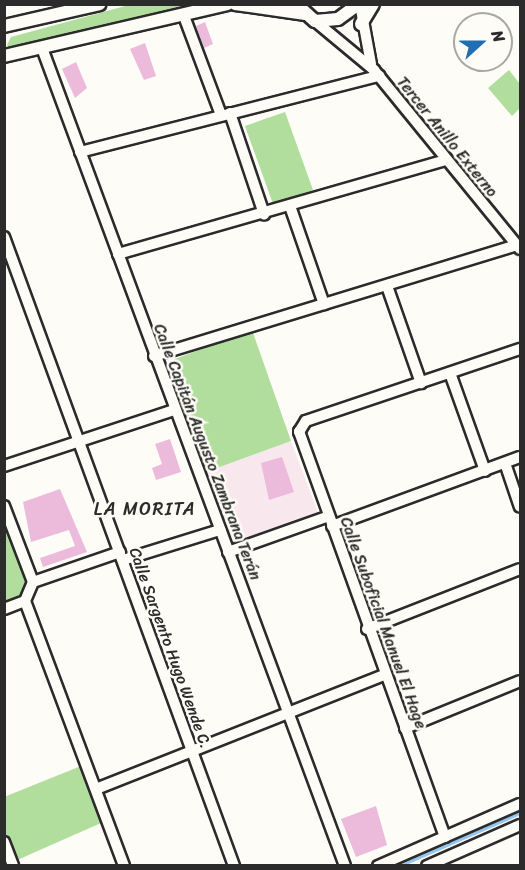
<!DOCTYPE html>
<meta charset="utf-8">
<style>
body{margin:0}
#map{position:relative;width:525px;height:870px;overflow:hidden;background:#fdfcf7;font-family:Sriracha,sans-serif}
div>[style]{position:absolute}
.built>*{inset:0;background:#f8e8ee}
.green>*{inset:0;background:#b1de9d}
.stream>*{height:3px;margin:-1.5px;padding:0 1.5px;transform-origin:1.5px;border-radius:1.5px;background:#93c6f0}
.building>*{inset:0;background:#ecbada}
.roads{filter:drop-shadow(2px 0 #2b2b2b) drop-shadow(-2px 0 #2b2b2b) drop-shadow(0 2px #2b2b2b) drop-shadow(0 -2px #2b2b2b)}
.minor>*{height:10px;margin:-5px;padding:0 5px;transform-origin:5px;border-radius:5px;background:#fdfcf7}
.major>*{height:12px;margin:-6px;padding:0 6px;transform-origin:6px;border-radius:6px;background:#fdfcf7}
span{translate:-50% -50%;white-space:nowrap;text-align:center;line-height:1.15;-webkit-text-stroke:5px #fdfcf7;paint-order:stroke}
.street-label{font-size:16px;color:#2b2b2b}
.neighbourhood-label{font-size:18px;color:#2b2b2b;letter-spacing:1.5px}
.frame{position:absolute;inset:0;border:6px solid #2b2b2b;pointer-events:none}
.north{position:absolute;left:453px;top:12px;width:60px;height:60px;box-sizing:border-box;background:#fdfcf7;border:2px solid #a9a8a5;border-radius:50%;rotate:69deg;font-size:16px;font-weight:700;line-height:24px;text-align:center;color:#2b2b2b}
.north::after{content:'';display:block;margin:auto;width:21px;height:27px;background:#1f6fb2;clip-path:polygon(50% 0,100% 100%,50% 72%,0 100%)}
</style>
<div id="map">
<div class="built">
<div style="clip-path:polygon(291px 441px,320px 518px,235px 550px,206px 472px)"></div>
</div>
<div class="green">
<div style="clip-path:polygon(129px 5px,203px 5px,11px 49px,7px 45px,11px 37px)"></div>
<div style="clip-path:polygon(509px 70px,520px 84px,520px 108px,512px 116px,488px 88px)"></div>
<div style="clip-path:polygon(285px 112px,313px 190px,273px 204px,245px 126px)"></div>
<div style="clip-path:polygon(252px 330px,291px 441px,206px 472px,163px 374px,175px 359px)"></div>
<div style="clip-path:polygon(4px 517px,29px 582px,22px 599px,4px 605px)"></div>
<div style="clip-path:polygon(81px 766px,101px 823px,15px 861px,5px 832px,4px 797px)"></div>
</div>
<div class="stream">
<div style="left:399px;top:866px;width:132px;rotate:-23.7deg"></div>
</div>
<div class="building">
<div style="clip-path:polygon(205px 22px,213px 44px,204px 48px,196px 26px)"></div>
<div style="clip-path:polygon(145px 43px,156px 76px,144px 80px,130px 49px)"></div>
<div style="clip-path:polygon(76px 62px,87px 88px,75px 98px,62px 69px)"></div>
<div style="clip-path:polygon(170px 439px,181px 472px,156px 480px,152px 468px,162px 464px,155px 444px)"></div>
<div style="clip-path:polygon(282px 457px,294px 492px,269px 500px,261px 463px)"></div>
<div style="clip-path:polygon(60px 489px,87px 552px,43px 567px,40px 558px,75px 546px,69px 530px,31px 542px,23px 502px)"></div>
<div style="clip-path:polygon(376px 806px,387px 845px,356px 857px,341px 819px)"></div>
</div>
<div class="roads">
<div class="minor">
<div style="left:360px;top:4px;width:61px;rotate:79.6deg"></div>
<div style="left:184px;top:16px;width:106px;rotate:69.5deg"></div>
<div style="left:315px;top:21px;width:77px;rotate:39.7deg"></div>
<div style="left:374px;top:70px;width:231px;rotate:50.8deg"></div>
<div style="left:42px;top:48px;width:872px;rotate:69.67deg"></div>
<div style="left:230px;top:113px;width:107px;rotate:71.4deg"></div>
<div style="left:80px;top:152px;width:309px;rotate:-14.3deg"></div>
<div style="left:290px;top:206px;width:104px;rotate:70.9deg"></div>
<div style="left:4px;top:237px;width:670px;rotate:69.91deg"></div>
<div style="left:118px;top:254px;width:341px;rotate:-16deg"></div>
<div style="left:387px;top:286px;width:103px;rotate:70.7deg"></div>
<div style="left:154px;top:356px;width:380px;rotate:-17deg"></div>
<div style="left:450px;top:373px;width:104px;rotate:70.3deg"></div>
<div style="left:505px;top:463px;width:46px;rotate:71.2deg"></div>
<div style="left:4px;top:466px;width:179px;rotate:-18.2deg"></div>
<div style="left:4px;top:506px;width:81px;rotate:69.1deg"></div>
<div style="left:33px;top:582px;width:21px;rotate:113deg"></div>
<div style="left:25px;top:601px;width:283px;rotate:69.5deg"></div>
<div style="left:332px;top:526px;width:200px;rotate:-20.2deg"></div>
<div style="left:228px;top:552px;width:107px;rotate:-19.6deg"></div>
<div style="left:123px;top:560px;width:102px;rotate:-17.2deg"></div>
<div style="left:33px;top:582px;width:92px;rotate:-19deg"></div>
<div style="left:4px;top:609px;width:22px;rotate:-21deg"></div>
<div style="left:367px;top:629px;width:164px;rotate:-21.4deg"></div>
<div style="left:405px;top:728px;width:124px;rotate:-22.2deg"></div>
<div style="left:96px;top:789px;width:310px;rotate:-21.6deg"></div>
<div style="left:445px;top:837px;width:431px;rotate:-109.8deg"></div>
<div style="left:299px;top:432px;width:13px;rotate:-58deg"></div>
<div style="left:306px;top:421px;width:226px;rotate:-18.6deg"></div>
<div style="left:4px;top:842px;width:26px;rotate:69deg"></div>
<div style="left:378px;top:866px;width:155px;rotate:-23.6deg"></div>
<div style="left:427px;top:866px;width:102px;rotate:-23.8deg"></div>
</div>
<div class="major">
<div style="left:235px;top:4px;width:71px;rotate:8.1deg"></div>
<div style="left:296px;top:4px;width:25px;rotate:42deg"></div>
<div style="left:315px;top:21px;width:23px;rotate:-5deg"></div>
<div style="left:338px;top:19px;width:26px;rotate:-36deg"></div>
<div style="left:361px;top:24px;width:23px;rotate:-59deg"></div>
<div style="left:4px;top:26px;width:98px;rotate:-12.9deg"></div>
<div style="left:4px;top:56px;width:229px;rotate:-13.1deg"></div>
</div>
</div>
<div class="street-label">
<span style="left:447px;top:137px;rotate:51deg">Tercer Anillo Externo</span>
<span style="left:207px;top:452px;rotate:69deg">Calle Capitán Augusto Zambrana Terán</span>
<span style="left:383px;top:623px;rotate:70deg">Calle Suboficial Manuel El Hage</span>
<span style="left:170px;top:648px;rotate:70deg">Calle Sargento Hugo Wende C.</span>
</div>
<div class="neighbourhood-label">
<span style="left:145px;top:509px">LA MORITA</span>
</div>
<div class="frame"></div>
<div class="north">N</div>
</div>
